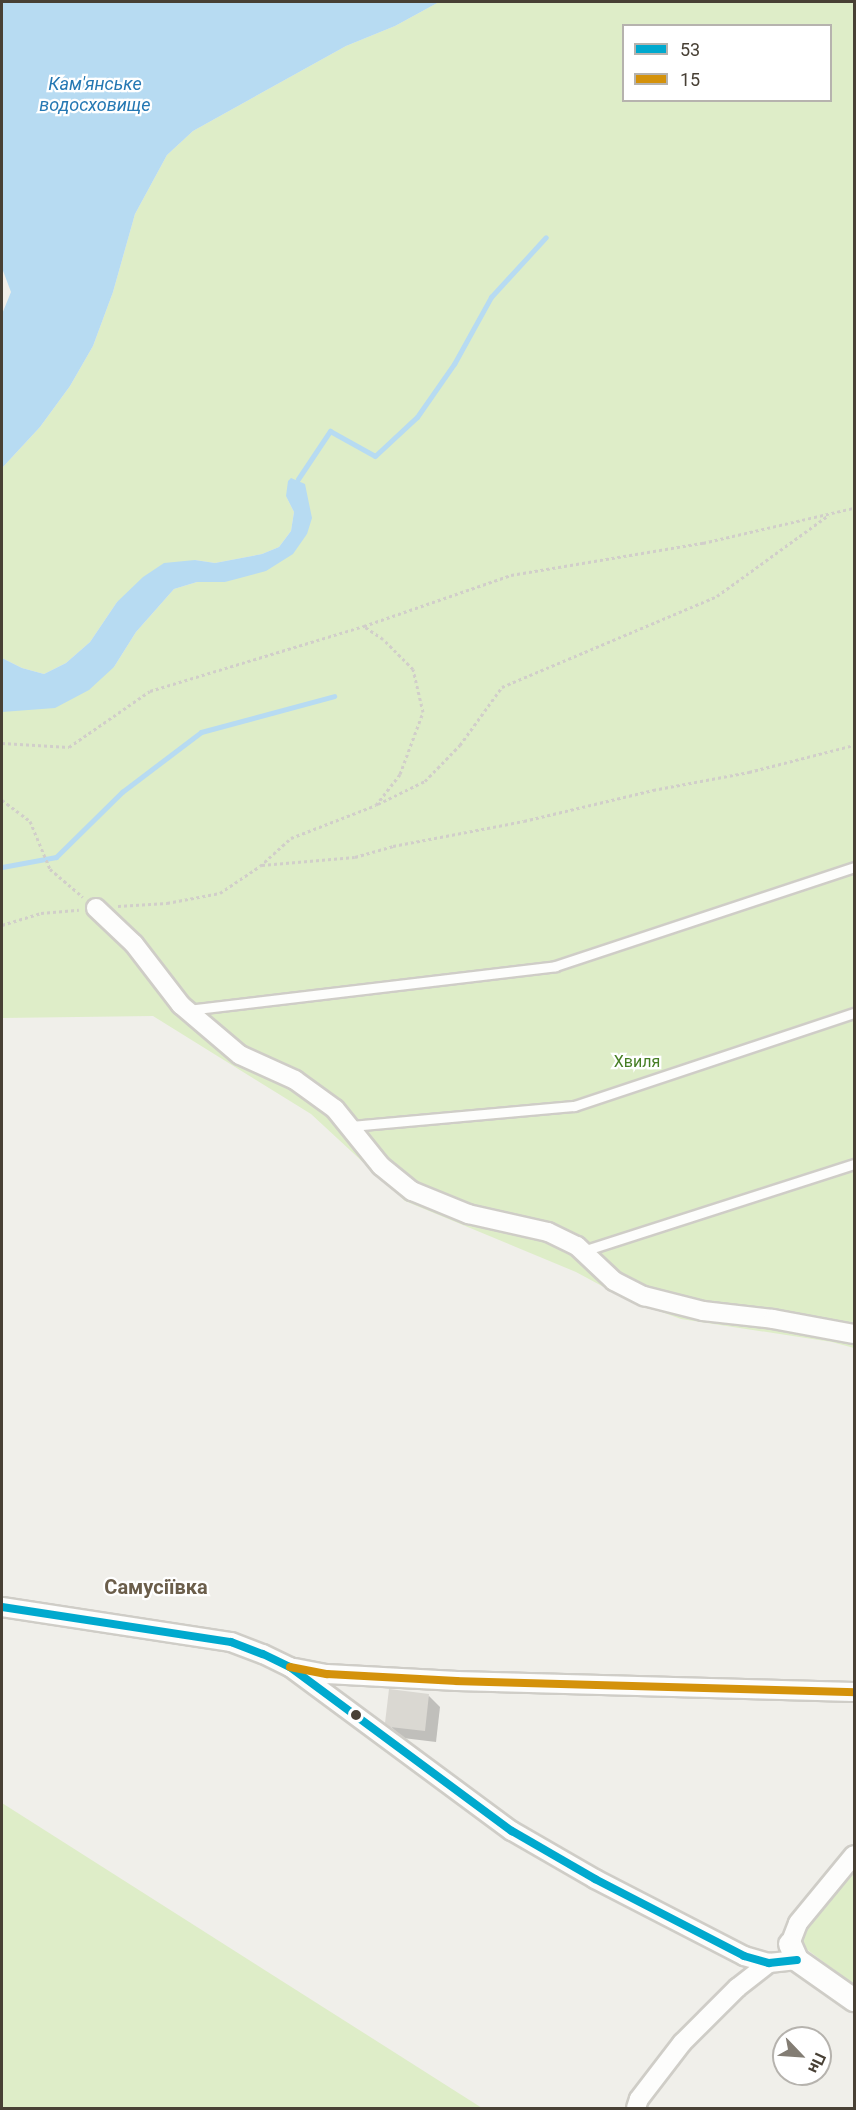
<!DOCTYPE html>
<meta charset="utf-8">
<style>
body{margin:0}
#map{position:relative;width:856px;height:2110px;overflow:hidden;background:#f0efea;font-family:Roboto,sans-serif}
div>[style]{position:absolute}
.green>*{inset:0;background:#deedc8}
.water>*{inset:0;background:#b7dbf2}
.shadow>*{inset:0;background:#0003}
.stream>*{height:5px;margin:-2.5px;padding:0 2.5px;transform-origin:2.5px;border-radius:2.5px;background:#b7dbf2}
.building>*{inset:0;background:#dad8d2}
.path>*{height:3px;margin-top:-1.5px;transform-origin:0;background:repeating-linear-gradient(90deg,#d1ceca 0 3px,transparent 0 6px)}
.roads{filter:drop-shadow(2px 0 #cfcdc7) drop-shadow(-2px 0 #cfcdc7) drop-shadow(0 2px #cfcdc7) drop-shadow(0 -2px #cfcdc7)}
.service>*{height:9px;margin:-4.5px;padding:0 4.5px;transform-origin:4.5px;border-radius:4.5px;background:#fdfdfc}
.minor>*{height:18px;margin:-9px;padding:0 9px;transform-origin:9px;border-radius:9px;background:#fdfdfc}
.tertiary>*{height:22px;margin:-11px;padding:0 11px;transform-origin:11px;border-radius:11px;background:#fdfdfc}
.bus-1>*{height:8px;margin:-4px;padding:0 4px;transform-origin:4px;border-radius:4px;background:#00a9ce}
.bus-2>*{height:8px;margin:-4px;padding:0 4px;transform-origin:4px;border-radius:4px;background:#d4920b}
.dots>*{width:16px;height:16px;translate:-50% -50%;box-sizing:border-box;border:3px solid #fff;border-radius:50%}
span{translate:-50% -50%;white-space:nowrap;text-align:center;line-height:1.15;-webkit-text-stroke:4.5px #fff;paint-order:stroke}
.park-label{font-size:16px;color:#467e24}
.water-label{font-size:18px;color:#2578b3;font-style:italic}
.quarter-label{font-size:20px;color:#6b5e4b;font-weight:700}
.frame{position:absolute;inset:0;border:3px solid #484035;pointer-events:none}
.legend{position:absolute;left:622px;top:24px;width:210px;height:78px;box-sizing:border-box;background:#fff;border:2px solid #b6b3ae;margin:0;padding:8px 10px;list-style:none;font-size:18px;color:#484035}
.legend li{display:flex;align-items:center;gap:12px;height:30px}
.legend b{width:30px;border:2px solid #b6b3ae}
.north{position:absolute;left:772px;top:2026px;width:60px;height:60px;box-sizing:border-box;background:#fff;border:2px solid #b6b3ae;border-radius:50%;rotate:115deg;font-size:16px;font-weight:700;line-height:24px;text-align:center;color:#484035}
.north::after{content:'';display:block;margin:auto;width:21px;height:27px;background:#837d74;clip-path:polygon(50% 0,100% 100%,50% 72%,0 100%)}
</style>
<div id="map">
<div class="green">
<div style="clip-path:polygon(evenodd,439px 2px,854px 2px,854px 1348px,832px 1342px,681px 1319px,626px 1299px,576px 1272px,405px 1201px,311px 1114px,153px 1016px,2px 1018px,2px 712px,114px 667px,136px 632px,174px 589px,197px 582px,225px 582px,307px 534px,286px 496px,294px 512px,291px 531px,279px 547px,262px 554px,215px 563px,195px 560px,117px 602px,90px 642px,66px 663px,44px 674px,22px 668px,2px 658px,2px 468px,40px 427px,70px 386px,93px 346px,113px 292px,135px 214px,167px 155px,193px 131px,346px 46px,395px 26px,439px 2px,624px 26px,830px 26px,830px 100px,624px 100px,624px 26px)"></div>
<div style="clip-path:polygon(2px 1803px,482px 2108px,2px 2108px)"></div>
<div style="clip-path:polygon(854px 1856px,854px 1985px,797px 1942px)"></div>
</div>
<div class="water">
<div style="clip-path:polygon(2px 2px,439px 2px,395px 26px,346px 46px,193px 131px,167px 155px,135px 214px,113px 292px,93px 346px,70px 386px,40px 427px,2px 468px,2px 314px,11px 292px,2px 268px)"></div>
<div style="clip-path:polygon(291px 478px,305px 484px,312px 518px,307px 534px,293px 554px,266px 571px,225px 582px,197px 582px,174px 589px,136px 632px,114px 667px,89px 690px,55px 708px,2px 712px,2px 658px,22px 668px,44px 674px,66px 663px,90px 642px,117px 602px,143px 577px,164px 563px,195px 560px,215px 563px,262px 554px,279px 547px,291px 531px,294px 512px,286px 496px,288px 481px)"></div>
</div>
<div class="shadow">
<div style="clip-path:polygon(429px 1696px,440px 1707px,436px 1742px,403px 1738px,386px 1722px)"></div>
</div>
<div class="stream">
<div style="left:298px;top:479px;width:58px;rotate:-56.3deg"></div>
<div style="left:330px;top:431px;width:51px;rotate:29.1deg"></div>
<div style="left:375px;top:456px;width:57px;rotate:-42.9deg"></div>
<div style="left:417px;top:417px;width:65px;rotate:-55.1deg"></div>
<div style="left:454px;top:364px;width:77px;rotate:-61.1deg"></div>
<div style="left:491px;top:297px;width:81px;rotate:-47.5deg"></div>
<div style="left:2px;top:867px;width:55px;rotate:-10.5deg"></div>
<div style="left:56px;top:857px;width:93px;rotate:-44.6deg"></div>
<div style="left:122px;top:792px;width:99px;rotate:-37.2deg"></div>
<div style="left:201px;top:732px;width:138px;rotate:-15.1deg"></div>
</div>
<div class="building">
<div style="clip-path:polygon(389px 1689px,429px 1694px,425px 1731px,390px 1727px,385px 1723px)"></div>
</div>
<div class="path">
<div style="left:2px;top:743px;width:67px;rotate:3.4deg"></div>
<div style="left:69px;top:747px;width:98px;rotate:-34.7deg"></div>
<div style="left:150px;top:691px;width:224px;rotate:-16.9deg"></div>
<div style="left:364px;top:626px;width:156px;rotate:-19.1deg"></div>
<div style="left:511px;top:575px;width:195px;rotate:-9.5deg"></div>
<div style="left:703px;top:543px;width:155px;rotate:-13.1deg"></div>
<div style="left:2px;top:800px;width:35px;rotate:37deg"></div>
<div style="left:30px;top:821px;width:52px;rotate:67.4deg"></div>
<div style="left:50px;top:869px;width:43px;rotate:40.3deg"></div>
<div style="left:378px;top:804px;width:52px;rotate:-26.1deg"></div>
<div style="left:425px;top:781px;width:50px;rotate:-45.8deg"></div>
<div style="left:460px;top:745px;width:72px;rotate:-54.1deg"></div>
<div style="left:502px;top:687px;width:233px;rotate:-22.9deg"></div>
<div style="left:717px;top:596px;width:138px;rotate:-35.9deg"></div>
<div style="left:262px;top:865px;width:93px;rotate:-4.9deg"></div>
<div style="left:355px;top:857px;width:40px;rotate:-16deg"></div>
<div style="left:393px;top:846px;width:133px;rotate:-10.8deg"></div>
<div style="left:524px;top:821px;width:133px;rotate:-13.5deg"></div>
<div style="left:653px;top:790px;width:98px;rotate:-10.6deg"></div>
<div style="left:749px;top:772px;width:108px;rotate:-14.4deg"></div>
<div style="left:118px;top:906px;width:49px;rotate:-3.5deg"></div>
<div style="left:167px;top:903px;width:54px;rotate:-10.7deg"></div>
<div style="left:220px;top:893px;width:48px;rotate:-34deg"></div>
<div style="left:260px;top:866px;width:42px;rotate:-42.1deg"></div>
<div style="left:291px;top:838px;width:91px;rotate:-21.2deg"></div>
<div style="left:376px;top:805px;width:39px;rotate:-52deg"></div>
<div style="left:400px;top:774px;width:66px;rotate:-69.6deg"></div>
<div style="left:423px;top:712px;width:44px;rotate:-103.1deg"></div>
<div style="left:413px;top:669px;width:42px;rotate:-135deg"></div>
<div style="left:383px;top:639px;width:22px;rotate:-146deg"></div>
<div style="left:2px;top:925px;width:41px;rotate:-17.1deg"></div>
<div style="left:41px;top:913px;width:38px;rotate:-5deg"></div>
</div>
<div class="roads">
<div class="service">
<div style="left:188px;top:1010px;width:370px;rotate:-6.8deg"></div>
<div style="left:555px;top:966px;width:315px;rotate:-18.3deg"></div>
<div style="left:350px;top:1126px;width:225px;rotate:-5.1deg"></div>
<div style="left:574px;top:1106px;width:295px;rotate:-18.4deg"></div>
<div style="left:583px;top:1251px;width:285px;rotate:-17.8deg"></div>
</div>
<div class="minor">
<div style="left:96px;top:908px;width:52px;rotate:43.5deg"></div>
<div style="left:134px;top:944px;width:77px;rotate:52.4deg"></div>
<div style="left:181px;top:1005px;width:77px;rotate:40.3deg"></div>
<div style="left:240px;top:1055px;width:60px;rotate:24.4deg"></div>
<div style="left:295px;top:1080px;width:49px;rotate:35.9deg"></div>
<div style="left:335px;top:1109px;width:73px;rotate:51.1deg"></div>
<div style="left:381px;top:1166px;width:40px;rotate:39deg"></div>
<div style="left:412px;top:1191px;width:61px;rotate:22.3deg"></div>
<div style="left:468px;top:1214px;width:82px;rotate:12.7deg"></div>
<div style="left:548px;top:1232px;width:32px;rotate:26deg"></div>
<div style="left:577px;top:1246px;width:51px;rotate:43.4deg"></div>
<div style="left:614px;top:1281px;width:34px;rotate:27deg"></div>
<div style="left:644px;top:1296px;width:61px;rotate:14.3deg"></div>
<div style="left:703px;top:1311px;width:70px;rotate:6.5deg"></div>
<div style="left:773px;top:1319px;width:82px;rotate:10.5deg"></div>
<div style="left:2px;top:1607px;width:232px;rotate:8.7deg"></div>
<div style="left:231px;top:1642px;width:34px;rotate:21deg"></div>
<div style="left:263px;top:1654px;width:30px;rotate:26deg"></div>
<div style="left:290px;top:1667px;width:276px;rotate:36.5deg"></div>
<div style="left:512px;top:1831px;width:96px;rotate:30deg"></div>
<div style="left:595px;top:1879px;width:168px;rotate:27.3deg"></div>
<div style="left:744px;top:1956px;width:26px;rotate:16deg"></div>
<div style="left:769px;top:1963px;width:28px;rotate:-6deg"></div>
<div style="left:295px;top:1668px;width:33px;rotate:11deg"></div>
<div style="left:327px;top:1674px;width:130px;rotate:3.1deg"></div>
<div style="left:457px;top:1681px;width:397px;rotate:1.6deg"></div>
<div style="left:790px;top:1944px;width:22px;rotate:-69deg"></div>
<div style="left:798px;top:1923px;width:88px;rotate:-50.5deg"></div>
<div style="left:636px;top:2108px;width:9px;rotate:-72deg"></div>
<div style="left:639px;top:2099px;width:71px;rotate:-52.5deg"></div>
<div style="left:682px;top:2043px;width:78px;rotate:-45deg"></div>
<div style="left:737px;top:1988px;width:41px;rotate:-38deg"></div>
</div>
<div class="tertiary">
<div style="left:790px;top:1944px;width:17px;rotate:66deg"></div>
<div style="left:797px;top:1960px;width:70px;rotate:35.1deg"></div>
</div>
</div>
<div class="bus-1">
<div style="left:2px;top:1607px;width:232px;rotate:8.7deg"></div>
<div style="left:231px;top:1642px;width:34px;rotate:21deg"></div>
<div style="left:263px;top:1654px;width:30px;rotate:26deg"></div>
<div style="left:290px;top:1667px;width:276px;rotate:36.5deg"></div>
<div style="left:512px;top:1831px;width:96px;rotate:30deg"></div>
<div style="left:595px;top:1879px;width:168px;rotate:27.3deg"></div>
<div style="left:744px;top:1956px;width:26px;rotate:16deg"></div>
<div style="left:769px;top:1963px;width:28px;rotate:-6deg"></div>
</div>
<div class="bus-2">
<div style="left:290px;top:1667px;width:38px;rotate:11deg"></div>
<div style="left:327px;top:1674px;width:130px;rotate:3.1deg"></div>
<div style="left:457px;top:1681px;width:397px;rotate:1.6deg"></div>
</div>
<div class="dots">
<div style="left:356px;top:1715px;background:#484035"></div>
</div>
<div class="park-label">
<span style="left:637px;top:1062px">Хвиля</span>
</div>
<div class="water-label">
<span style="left:95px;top:95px">Кам'янське<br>водосховище</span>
</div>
<div class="quarter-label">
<span style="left:156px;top:1587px">Самусіївка</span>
</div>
<div class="frame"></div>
<ul class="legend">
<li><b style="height:8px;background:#00a9ce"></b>53</li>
<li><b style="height:8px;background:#d4920b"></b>15</li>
</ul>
<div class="north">Пн</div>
</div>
